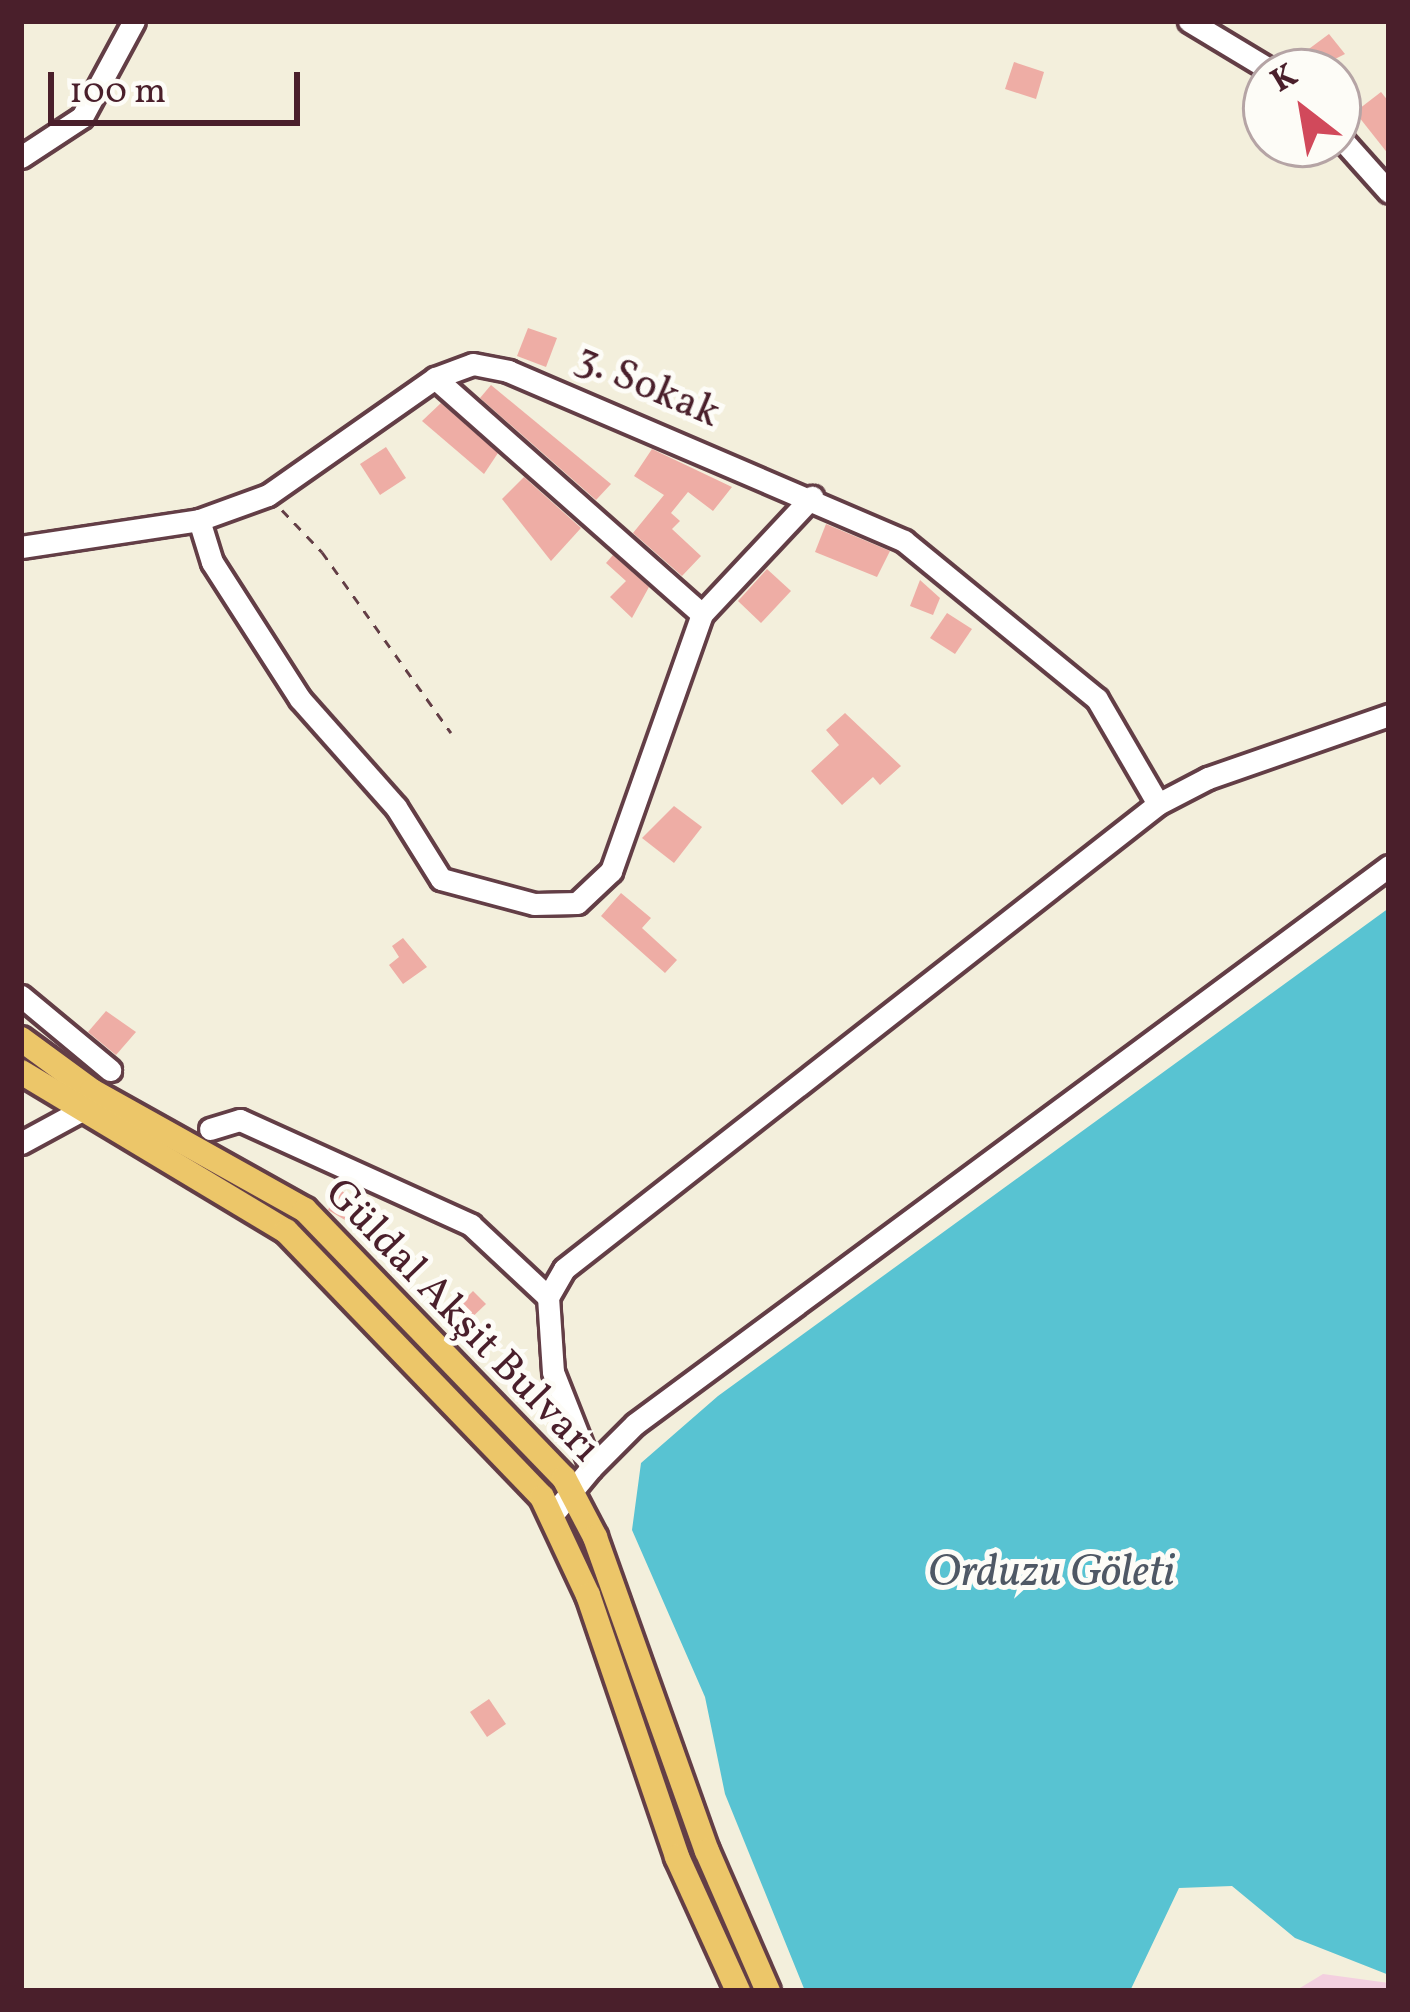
<!DOCTYPE html>
<meta charset="utf-8">
<style>
body{margin:0}
#map{position:relative;width:1410px;height:2012px;overflow:hidden;background:#f3efdc;font-family:Vollkorn,serif}
div>[style]{position:absolute}
.built>*{inset:0;background:#f3cfdf}
.water>*{inset:0;background:#58c3d2}
.building>*{inset:0;background:#eeada5}
.path>*{height:3px;margin-top:-1.5px;transform-origin:0;background:repeating-linear-gradient(90deg,#633e46 0 9px,transparent 0 18px)}
.roads{filter:drop-shadow(3px 0 #633e46) drop-shadow(-3px 0 #633e46) drop-shadow(0 3px #633e46) drop-shadow(0 -3px #633e46)}
.minor>*{height:21px;margin:-10.5px;padding:0 10.5px;transform-origin:10.5px;border-radius:10.5px;background:#fff}
.major>*{height:24px;margin:-12px;padding:0 12px;transform-origin:12px;border-radius:12px;background:#ecc669}
span{translate:-50% -50%;white-space:nowrap;text-align:center;line-height:1.15;-webkit-text-stroke:10px #fdfcf7;paint-order:stroke}
.street-label{font-size:42px;color:#4a1f2b}
.water-label{font-size:45px;color:#4f5865;font-style:italic}
.frame{position:absolute;inset:0;border:24px solid #4a1f2b;pointer-events:none}
.north{position:absolute;left:1242px;top:48px;width:120px;height:120px;box-sizing:border-box;background:#fdfcf7;border:3px solid #b5a4a5;border-radius:50%;rotate:329deg;font-size:33px;font-weight:700;line-height:48px;text-align:center;color:#4a1f2b}
.north::after{content:'';display:block;margin:auto;width:42px;height:54px;background:#d1495b;clip-path:polygon(50% 0,100% 100%,50% 72%,0 100%)}
.scale{position:absolute;left:48px;top:72px;width:252px;height:54px;box-sizing:border-box;border:6px solid #4a1f2b;border-top:0;padding-left:15px;font-size:36px;line-height:42px;white-space:nowrap;color:#4a1f2b;-webkit-text-stroke:9px #fdfcf7;paint-order:stroke}
</style>
<div id="map">
<div class="built">
<div style="clip-path:polygon(1323px 1974px,1389px 1983px,1389px 1991px,1295px 1991px)"></div>
</div>
<div class="water">
<div style="clip-path:polygon(1389px 908px,1389px 1975px,1295px 1938px,1232px 1886px,1179px 1888px,1130px 1991px,805px 1991px,725px 1794px,705px 1697px,632px 1530px,641px 1463px,718px 1396px)"></div>
</div>
<div class="building">
<div style="clip-path:polygon(1329px 34px,1345px 54px,1309px 72px,1298px 57px)"></div>
<div style="clip-path:polygon(1014px 62px,1044px 72px,1036px 99px,1005px 89px)"></div>
<div style="clip-path:polygon(1381px 92px,1389px 102px,1389px 155px,1355px 112px)"></div>
<div style="clip-path:polygon(528px 328px,557px 338px,546px 367px,517px 356px)"></div>
<div style="clip-path:polygon(491px 385px,611px 484px,596px 500px,480px 398px)"></div>
<div style="clip-path:polygon(441px 403px,498px 453px,484px 474px,422px 421px)"></div>
<div style="clip-path:polygon(386px 447px,406px 478px,380px 495px,360px 464px)"></div>
<div style="clip-path:polygon(652px 449px,732px 487px,713px 511px,688px 492px,671px 513px,680px 521px,672px 529px,701px 556px,682px 576px,633px 533px,664px 495px,634px 476px)"></div>
<div style="clip-path:polygon(524px 477px,581px 528px,551px 561px,502px 499px)"></div>
<div style="clip-path:polygon(826px 524px,890px 551px,877px 577px,815px 552px)"></div>
<div style="clip-path:polygon(613px 555px,649px 587px,632px 618px,610px 597px,626px 581px,606px 563px)"></div>
<div style="clip-path:polygon(767px 569px,791px 591px,761px 623px,738px 601px)"></div>
<div style="clip-path:polygon(920px 580px,940px 598px,933px 615px,910px 606px)"></div>
<div style="clip-path:polygon(947px 613px,972px 629px,955px 654px,930px 638px)"></div>
<div style="clip-path:polygon(845px 713px,901px 766px,880px 785px,873px 777px,842px 805px,811px 771px,839px 745px,826px 730px)"></div>
<div style="clip-path:polygon(674px 806px,702px 827px,674px 863px,642px 838px)"></div>
<div style="clip-path:polygon(621px 893px,651px 918px,642px 928px,677px 960px,665px 973px,601px 916px)"></div>
<div style="clip-path:polygon(403px 938px,427px 967px,403px 984px,389px 965px,399px 957px,392px 946px)"></div>
<div style="clip-path:polygon(106px 1011px,136px 1032px,116px 1055px,88px 1032px)"></div>
<div style="clip-path:polygon(339px 1189px,383px 1220px,374px 1237px,328px 1210px)"></div>
<div style="clip-path:polygon(473px 1291px,486px 1304px,466px 1323px,453px 1311px)"></div>
<div style="clip-path:polygon(489px 1699px,506px 1724px,487px 1737px,470px 1712px)"></div>
</div>
<div class="path">
<div style="left:282px;top:510px;width:58px;rotate:46.4deg"></div>
<div style="left:322px;top:552px;width:222px;rotate:54.5deg"></div>
</div>
<div class="roads">
<div class="minor">
<div style="left:1189px;top:21px;width:99px;rotate:31deg"></div>
<div style="left:1338px;top:135px;width:76px;rotate:48.2deg"></div>
<div style="left:21px;top:157px;width:73px;rotate:-33.3deg"></div>
<div style="left:82px;top:117px;width:109px;rotate:-61.6deg"></div>
<div style="left:435px;top:378px;width:356px;rotate:41.5deg"></div>
<div style="left:199px;top:520px;width:44px;rotate:72.8deg"></div>
<div style="left:212px;top:562px;width:163px;rotate:57.3deg"></div>
<div style="left:300px;top:699px;width:144px;rotate:48.4deg"></div>
<div style="left:396px;top:807px;width:85px;rotate:58deg"></div>
<div style="left:441px;top:879px;width:96px;rotate:15deg"></div>
<div style="left:534px;top:904px;width:43px;rotate:-1.3deg"></div>
<div style="left:577px;top:903px;width:47px;rotate:-43.3deg"></div>
<div style="left:611px;top:871px;width:273px;rotate:-70.5deg"></div>
<div style="left:702px;top:614px;width:161px;rotate:-46.8deg"></div>
<div style="left:21px;top:547px;width:180px;rotate:-8.6deg"></div>
<div style="left:199px;top:520px;width:73px;rotate:-19.9deg"></div>
<div style="left:268px;top:495px;width:204px;rotate:-35deg"></div>
<div style="left:435px;top:378px;width:40px;rotate:-20.2deg"></div>
<div style="left:473px;top:364px;width:36px;rotate:11deg"></div>
<div style="left:508px;top:371px;width:431px;rotate:23.2deg"></div>
<div style="left:904px;top:541px;width:249px;rotate:39.3deg"></div>
<div style="left:1097px;top:699px;width:121px;rotate:59.8deg"></div>
<div style="left:21px;top:996px;width:116px;rotate:39.7deg"></div>
<div style="left:210px;top:1129px;width:31px;rotate:-17deg"></div>
<div style="left:240px;top:1120px;width:254px;rotate:24.4deg"></div>
<div style="left:471px;top:1225px;width:105px;rotate:43.1deg"></div>
<div style="left:21px;top:1143px;width:65px;rotate:-28.5deg"></div>
<div style="left:78px;top:1112px;width:18px;rotate:-56deg"></div>
<div style="left:591px;top:1468px;width:62px;rotate:-45deg"></div>
<div style="left:635px;top:1424px;width:938px;rotate:-36.5deg"></div>
<div style="left:553px;top:1514px;width:60px;rotate:-50.4deg"></div>
<div style="left:591px;top:1468px;width:103px;rotate:-111.6deg"></div>
<div style="left:553px;top:1372px;width:75px;rotate:-93.8deg"></div>
<div style="left:548px;top:1297px;width:32px;rotate:-60deg"></div>
<div style="left:564px;top:1269px;width:754px;rotate:-38.05deg"></div>
<div style="left:1158px;top:804px;width:56px;rotate:-27.5deg"></div>
<div style="left:1208px;top:778px;width:192px;rotate:-19.2deg"></div>
</div>
<div class="major">
<div style="left:21px;top:1039px;width:88px;rotate:36.2deg"></div>
<div style="left:92px;top:1091px;width:244px;rotate:29.2deg"></div>
<div style="left:305px;top:1210px;width:373px;rotate:46deg"></div>
<div style="left:564px;top:1478px;width:67px;rotate:62.3deg"></div>
<div style="left:595px;top:1537px;width:333px;rotate:70.4deg"></div>
<div style="left:707px;top:1851px;width:153px;rotate:66.5deg"></div>
<div style="left:21px;top:1072px;width:309px;rotate:31deg"></div>
<div style="left:286px;top:1231px;width:369px;rotate:46.1deg"></div>
<div style="left:542px;top:1497px;width:108px;rotate:64.9deg"></div>
<div style="left:588px;top:1595px;width:277px;rotate:71.2deg"></div>
<div style="left:677px;top:1857px;width:147px;rotate:65.5deg"></div>
</div>
</div>
<div class="street-label">
<span style="left:647px;top:388px;rotate:23deg">3. Sokak</span>
<span style="left:461px;top:1322px;rotate:46deg">Güldal Akşit Bulvarı</span>
</div>
<div class="water-label">
<span style="left:1051px;top:1574px">Orduzu Göleti</span>
</div>
<div class="frame"></div>
<div class="north">K</div>
<div class="scale">100 m</div>
</div>
